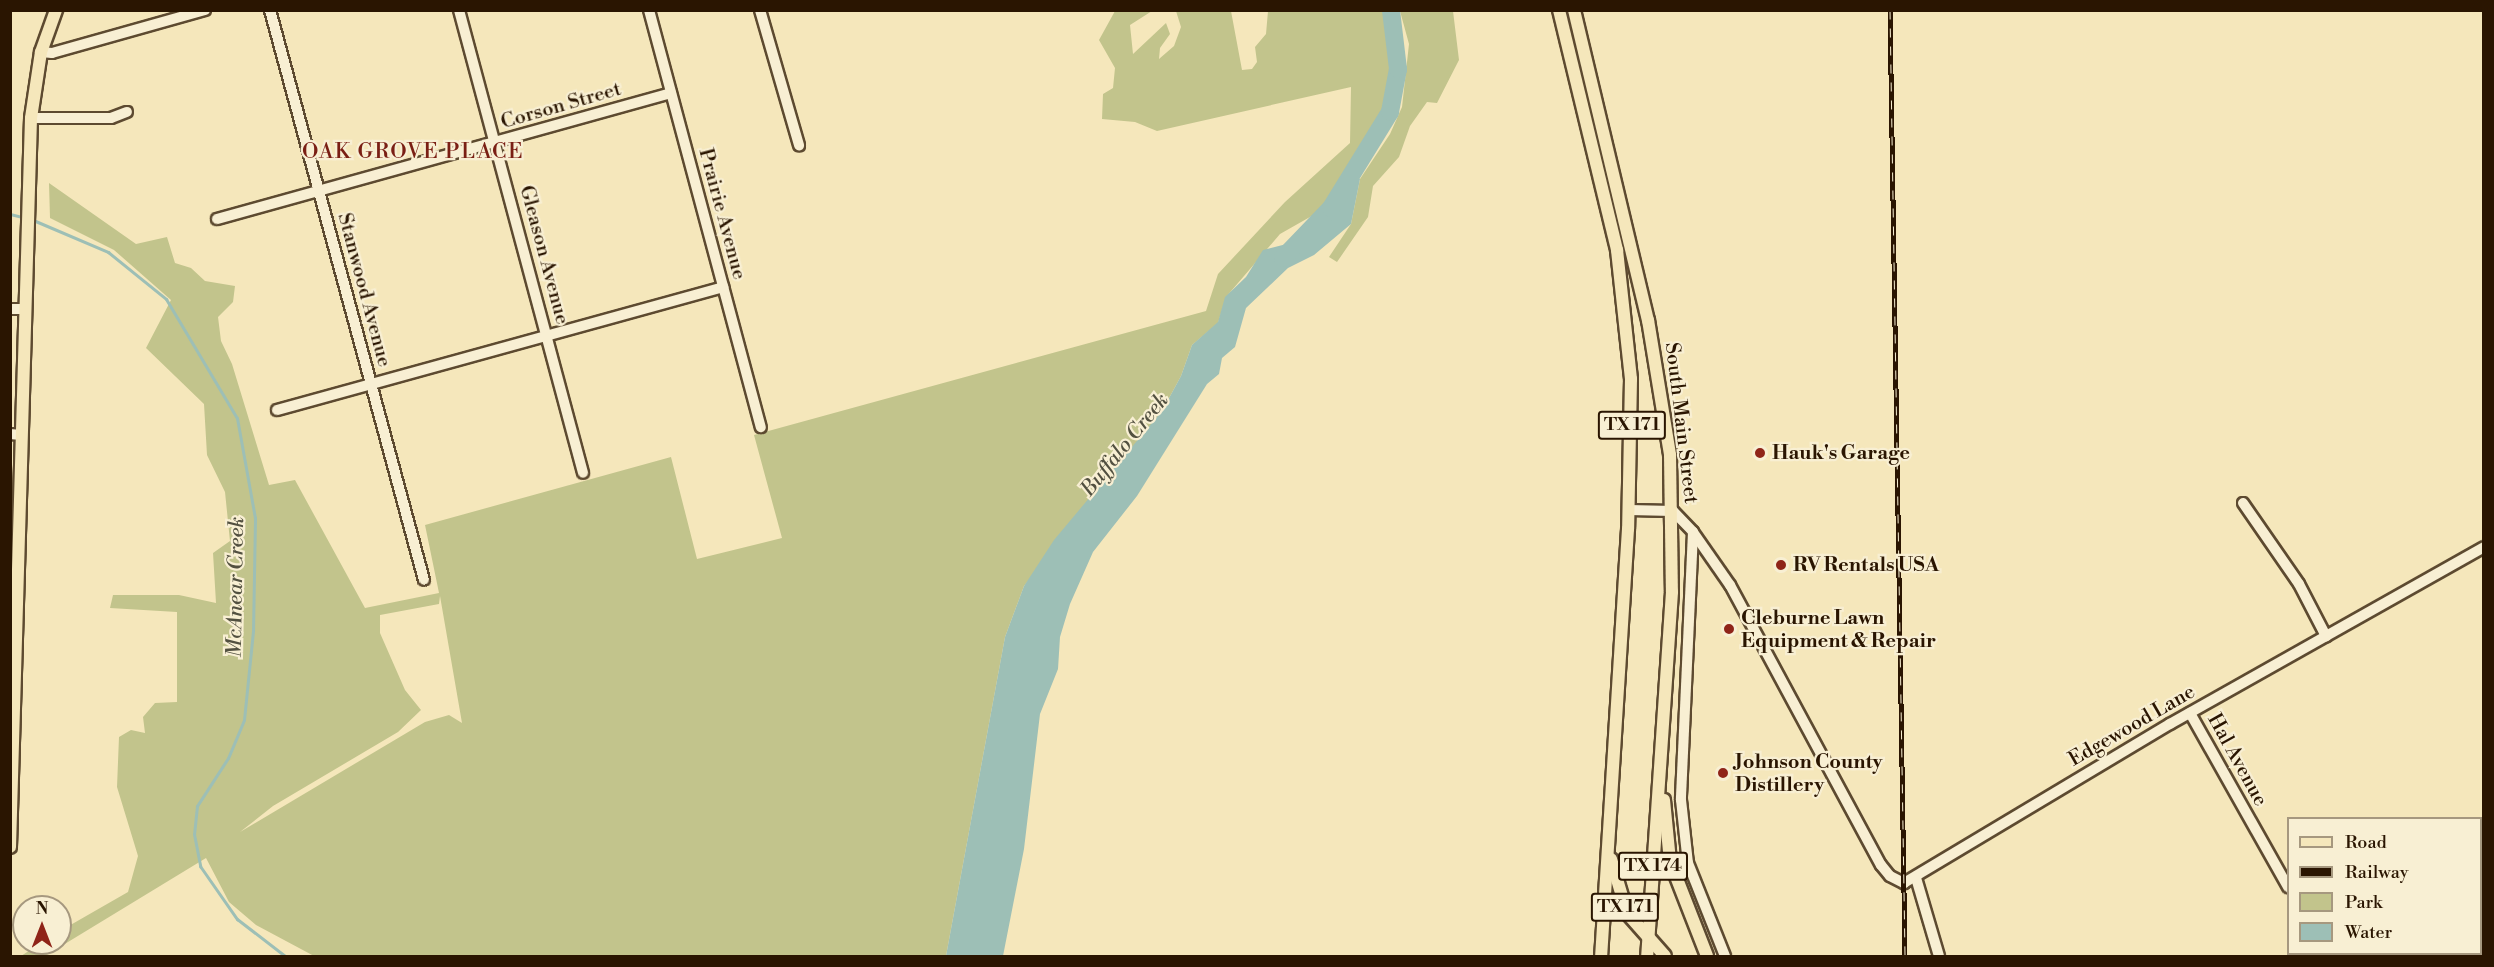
<!DOCTYPE html>
<style>
body{margin:0}
#map{position:relative;width:2494px;height:967px;overflow:hidden;background:#f5e7bb;font-family:"Libre Bodoni",serif}
div>[style]{position:absolute}
.green>*{inset:0;background:#c2c48c}
.water>*{inset:0;background:#9dbfb6}
.stream>*{height:3px;margin:-1.5px;padding:0 1.5px;transform-origin:1.5px;border-radius:1.5px;background:#9dbfb6}
.river>*{height:18px;margin:-9px;padding:0 9px;transform-origin:9px;border-radius:9px;background:#9dbfb6}
.roads{filter:drop-shadow(2px 0 #5d4a30) drop-shadow(-2px 0 #5d4a30) drop-shadow(0 2px #5d4a30) drop-shadow(0 -2px #5d4a30)}
.minor>*{height:10px;margin:-5px;padding:0 5px;transform-origin:5px;border-radius:5px;background:#f8efd3}
.major>*{height:12px;margin:-6px;padding:0 6px;transform-origin:6px;border-radius:6px;background:#f5e7bb}
.rail>*{height:5px;margin-top:-2.5px;transform-origin:0;background:repeating-linear-gradient(90deg,#f8efd3 0 9px,#2a1501 0 18px);box-sizing:border-box;border-block:2px solid #2a1501}
.dots>*{width:16px;height:16px;translate:-50% -50%;box-sizing:border-box;border:3px solid #f8efd3;border-radius:50%}
span{translate:-50% -50%;white-space:nowrap;text-align:center;line-height:1.15;-webkit-text-stroke:4.5px #f8efd3;paint-order:stroke}
.shield-label span{padding:2px 4px;background:#f8efd3;border:2px solid;border-radius:4px;-webkit-text-stroke-width:0}
.shield-label{font-size:18px;color:#2a1501;font-weight:700}
.street-label{font-size:20px;color:#2a1501}
.poi-label{font-size:20px;color:#2a1501;font-weight:700}
.left{translate:0 -50%;text-align:left}
.neighbourhood-label{font-size:21px;color:#7a1f14;letter-spacing:1.5px}
.water-label{font-size:21px;color:#525040;font-style:italic}
.frame{position:absolute;inset:0;border:12px solid #2a1501;pointer-events:none}
.legend{position:absolute;left:2287px;top:817px;width:195px;height:138px;box-sizing:border-box;background:#f8efd3;border:2px solid #a6987f;margin:0;padding:8px 10px;list-style:none;font-size:18px;color:#2a1501}
.legend li{display:flex;align-items:center;gap:12px;height:30px}
.legend b{width:30px;border:2px solid #a6987f}
.north{position:absolute;left:12px;top:895px;width:60px;height:60px;box-sizing:border-box;background:#f8efd3;border:2px solid #a6987f;border-radius:50%;rotate:0deg;font-size:16px;font-weight:700;line-height:24px;text-align:center;color:#2a1501}
.north::after{content:'';display:block;margin:auto;width:21px;height:27px;background:#8f2418;clip-path:polygon(50% 0,100% 100%,50% 72%,0 100%)}
</style>
<div id="map">
<div class="green">
<div style="clip-path:polygon(evenodd,1115px 11px,1152px 11px,1130px 25px,1133px 54px,1166px 23px,1170px 34px,1160px 48px,1159px 59px,1174px 46px,1181px 27px,1176px 11px,1231px 11px,1242px 70px,1252px 69px,1257px 62px,1255px 47px,1266px 34px,1268px 11px,1385px 11px,1392px 71px,1383px 110px,1369px 131px,1363px 150px,1335px 190px,1317px 213px,1280px 234px,1226px 297px,1218px 323px,1192px 345px,1181px 376px,1162px 411px,1024px 586px,1005px 637px,946px 956px,314px 956px,256px 925px,229px 902px,206px 858px,45px 956px,21px 956px,41px 943px,60px 943px,60px 931px,128px 892px,138px 856px,117px 787px,119px 737px,131px 730px,145px 733px,143px 717px,155px 703px,177px 702px,177px 612px,110px 608px,113px 595px,179px 595px,216px 603px,213px 553px,230px 541px,225px 492px,207px 455px,204px 404px,146px 348px,171px 300px,114px 250px,50px 218px,49px 183px,136px 244px,167px 237px,175px 263px,191px 268px,205px 281px,235px 286px,233px 302px,218px 317px,221px 341px,232px 364px,269px 485px,295px 480px,365px 608px,439px 593px,425px 525px,671px 457px,697px 559px,782px 538px,754px 435px,1206px 311px,1218px 274px,1285px 202px,1350px 143px,1351px 87px,1157px 131px,1135px 122px,1102px 119px,1103px 94px,1113px 88px,1115px 68px,1099px 40px,1115px 11px,440px 596px,462px 723px,449px 715px,425px 722px,240px 832px,273px 806px,398px 732px,421px 710px,405px 690px,380px 633px,380px 615px,439px 604px,440px 596px)"></div>
<div style="clip-path:polygon(1400px 11px,1453px 11px,1459px 60px,1437px 103px,1427px 102px,1410px 126px,1399px 157px,1373px 186px,1368px 217px,1337px 262px,1329px 257px,1351px 224px,1360px 179px,1390px 134px,1402px 107px,1409px 44px)"></div>
</div>
<div class="water">
<div style="clip-path:polygon(1344px 174px,1360px 179px,1351px 224px,1314px 255px,1288px 268px,1246px 308px,1235px 347px,1222px 358px,1219px 374px,1207px 384px,1137px 496px,1093px 552px,1070px 604px,1060px 637px,1058px 669px,1040px 714px,1024px 849px,1003px 956px,946px 956px,1005px 637px,1024px 586px,1054px 540px,1162px 411px,1181px 376px,1192px 345px,1218px 322px,1225px 297px,1246px 277px,1263px 250px,1306px 239px,1320px 225px)"></div>
</div>
<div class="stream">
<div style="left:10px;top:214px;width:16px;rotate:14deg"></div>
<div style="left:33px;top:220px;width:82px;rotate:23.1deg"></div>
<div style="left:108px;top:252px;width:75px;rotate:39deg"></div>
<div style="left:166px;top:299px;width:139px;rotate:59.2deg"></div>
<div style="left:237px;top:418px;width:102px;rotate:79.8deg"></div>
<div style="left:255px;top:518px;width:113px;rotate:91deg"></div>
<div style="left:253px;top:631px;width:89px;rotate:95.8deg"></div>
<div style="left:244px;top:720px;width:41px;rotate:112.8deg"></div>
<div style="left:228px;top:758px;width:57px;rotate:122.9deg"></div>
<div style="left:197px;top:806px;width:28px;rotate:96deg"></div>
<div style="left:194px;top:834px;width:33px;rotate:79deg"></div>
<div style="left:200px;top:866px;width:65px;rotate:55.1deg"></div>
<div style="left:237px;top:919px;width:61px;rotate:37.6deg"></div>
</div>
<div class="river">
<div style="left:1283px;top:258px;width:69px;rotate:-46.2deg"></div>
<div style="left:1331px;top:208px;width:113px;rotate:-58.4deg"></div>
<div style="left:1390px;top:112px;width:44px;rotate:-79.5deg"></div>
<div style="left:1398px;top:69px;width:59px;rotate:-96.8deg"></div>
</div>
<div class="roads">
<div class="minor">
<div style="left:270px;top:10px;width:590px;rotate:74.88deg"></div>
<div style="left:459px;top:10px;width:479px;rotate:75deg"></div>
<div style="left:649px;top:10px;width:432px;rotate:75deg"></div>
<div style="left:760px;top:10px;width:141px;rotate:73.9deg"></div>
<div style="left:41px;top:52px;width:11px;rotate:5deg"></div>
<div style="left:52px;top:53px;width:159px;rotate:-15.7deg"></div>
<div style="left:31px;top:118px;width:80px"></div>
<div style="left:111px;top:118px;width:17px;rotate:-21deg"></div>
<div style="left:217px;top:219px;width:471px;rotate:-15.5deg"></div>
<div style="left:10px;top:309px;width:15px"></div>
<div style="left:277px;top:410px;width:463px;rotate:-15.4deg"></div>
<div style="left:10px;top:434px;width:11px;rotate:5deg"></div>
<div style="left:2243px;top:503px;width:98px;rotate:55.3deg"></div>
<div style="left:2299px;top:584px;width:59px;rotate:62.6deg"></div>
<div style="left:1629px;top:510px;width:44px;rotate:1.3deg"></div>
<div style="left:1673px;top:511px;width:29px;rotate:46deg"></div>
<div style="left:1693px;top:532px;width:65px;rotate:55.1deg"></div>
<div style="left:1730px;top:585px;width:318px;rotate:61.7deg"></div>
<div style="left:1881px;top:865px;width:14px;rotate:51deg"></div>
<div style="left:1890px;top:876px;width:16px;rotate:27deg"></div>
<div style="left:1904px;top:883px;width:310px;rotate:-30.9deg"></div>
<div style="left:2170px;top:724px;width:360px;rotate:-29.4deg"></div>
<div style="left:1693px;top:532px;width:268px;rotate:92.6deg"></div>
<div style="left:1681px;top:800px;width:63px;rotate:83.7deg"></div>
<div style="left:1688px;top:863px;width:100px;rotate:68.3deg"></div>
<div style="left:2190px;top:713px;width:200px;rotate:60.6deg"></div>
<div style="left:1916px;top:878px;width:81px;rotate:73.6deg"></div>
<div style="left:2326px;top:954px;width:2px;rotate:63deg"></div>
</div>
<div class="major">
<div style="left:1559px;top:10px;width:247px;rotate:76.4deg"></div>
<div style="left:1617px;top:250px;width:130px;rotate:83.8deg"></div>
<div style="left:1631px;top:379px;width:150px;rotate:91.1deg"></div>
<div style="left:1628px;top:529px;width:428px;rotate:93.6deg"></div>
<div style="left:1574px;top:10px;width:319px;rotate:76.6deg"></div>
<div style="left:1648px;top:320px;width:137px;rotate:80.7deg"></div>
<div style="left:1670px;top:455px;width:137px;rotate:89.2deg"></div>
<div style="left:1672px;top:592px;width:365px;rotate:93.9deg"></div>
<div style="left:1664px;top:800px;width:61px;rotate:84.4deg"></div>
<div style="left:1670px;top:861px;width:102px;rotate:68.7deg"></div>
<div style="left:10px;top:847px;width:729px;rotate:-88.35deg"></div>
<div style="left:31px;top:118px;width:67px;rotate:-81.4deg"></div>
<div style="left:41px;top:52px;width:45px;rotate:-70.3deg"></div>
<div style="left:1611px;top:859px;width:56px;rotate:73.5deg"></div>
<div style="left:1627px;top:913px;width:57px;rotate:48.5deg"></div>
</div>
</div>
<div class="rail">
<div style="left:1890px;top:10px;width:946px;rotate:89.09deg"></div>
</div>
<div class="dots">
<div style="left:1760px;top:453px;background:#8f2418"></div>
<div style="left:1781px;top:565px;background:#8f2418"></div>
<div style="left:1729px;top:629px;background:#8f2418"></div>
<div style="left:1723px;top:773px;background:#8f2418"></div>
</div>
<div class="shield-label">
<span style="left:1632px;top:425px">TX 171</span>
<span style="left:1653px;top:866px">TX 174</span>
<span style="left:1625px;top:907px">TX 171</span>
</div>
<div class="street-label">
<span style="left:561px;top:106px;rotate:-16deg">Corson Street</span>
<span style="left:722px;top:214px;rotate:75deg">Prairie Avenue</span>
<span style="left:544px;top:255px;rotate:75deg">Gleason Avenue</span>
<span style="left:364px;top:290px;rotate:75deg">Stanwood Avenue</span>
<span style="left:1681px;top:423px;rotate:83deg">South Main Street</span>
<span style="left:2132px;top:726px;rotate:-30deg">Edgewood Lane</span>
<span style="left:2237px;top:760px;rotate:61deg">Hal Avenue</span>
</div>
<div class="poi-label">
<span class="left" style="left:1772px;top:453px">Hauk's Garage</span>
<span class="left" style="left:1793px;top:565px">RV Rentals USA</span>
<span class="left" style="left:1741px;top:630px">Cleburne Lawn<br>Equipment &amp; Repair</span>
<span class="left" style="left:1735px;top:774px">Johnson County<br>Distillery</span>
</div>
<div class="neighbourhood-label">
<span style="left:413px;top:152px">OAK GROVE PLACE</span>
</div>
<div class="water-label">
<span style="left:1125px;top:445px;rotate:-51deg">Buffalo Creek</span>
<span style="left:236px;top:587px;rotate:-89deg">McAnear Creek</span>
</div>
<div class="frame"></div>
<ul class="legend">
<li><b style="height:8px;background:#f5e7bb"></b>Road</li>
<li><b style="height:8px;background:#2a1501"></b>Railway</li>
<li><b style="height:16px;background:#c2c48c"></b>Park</li>
<li><b style="height:16px;background:#9dbfb6"></b>Water</li>
</ul>
<div class="north">N</div>
</div>
